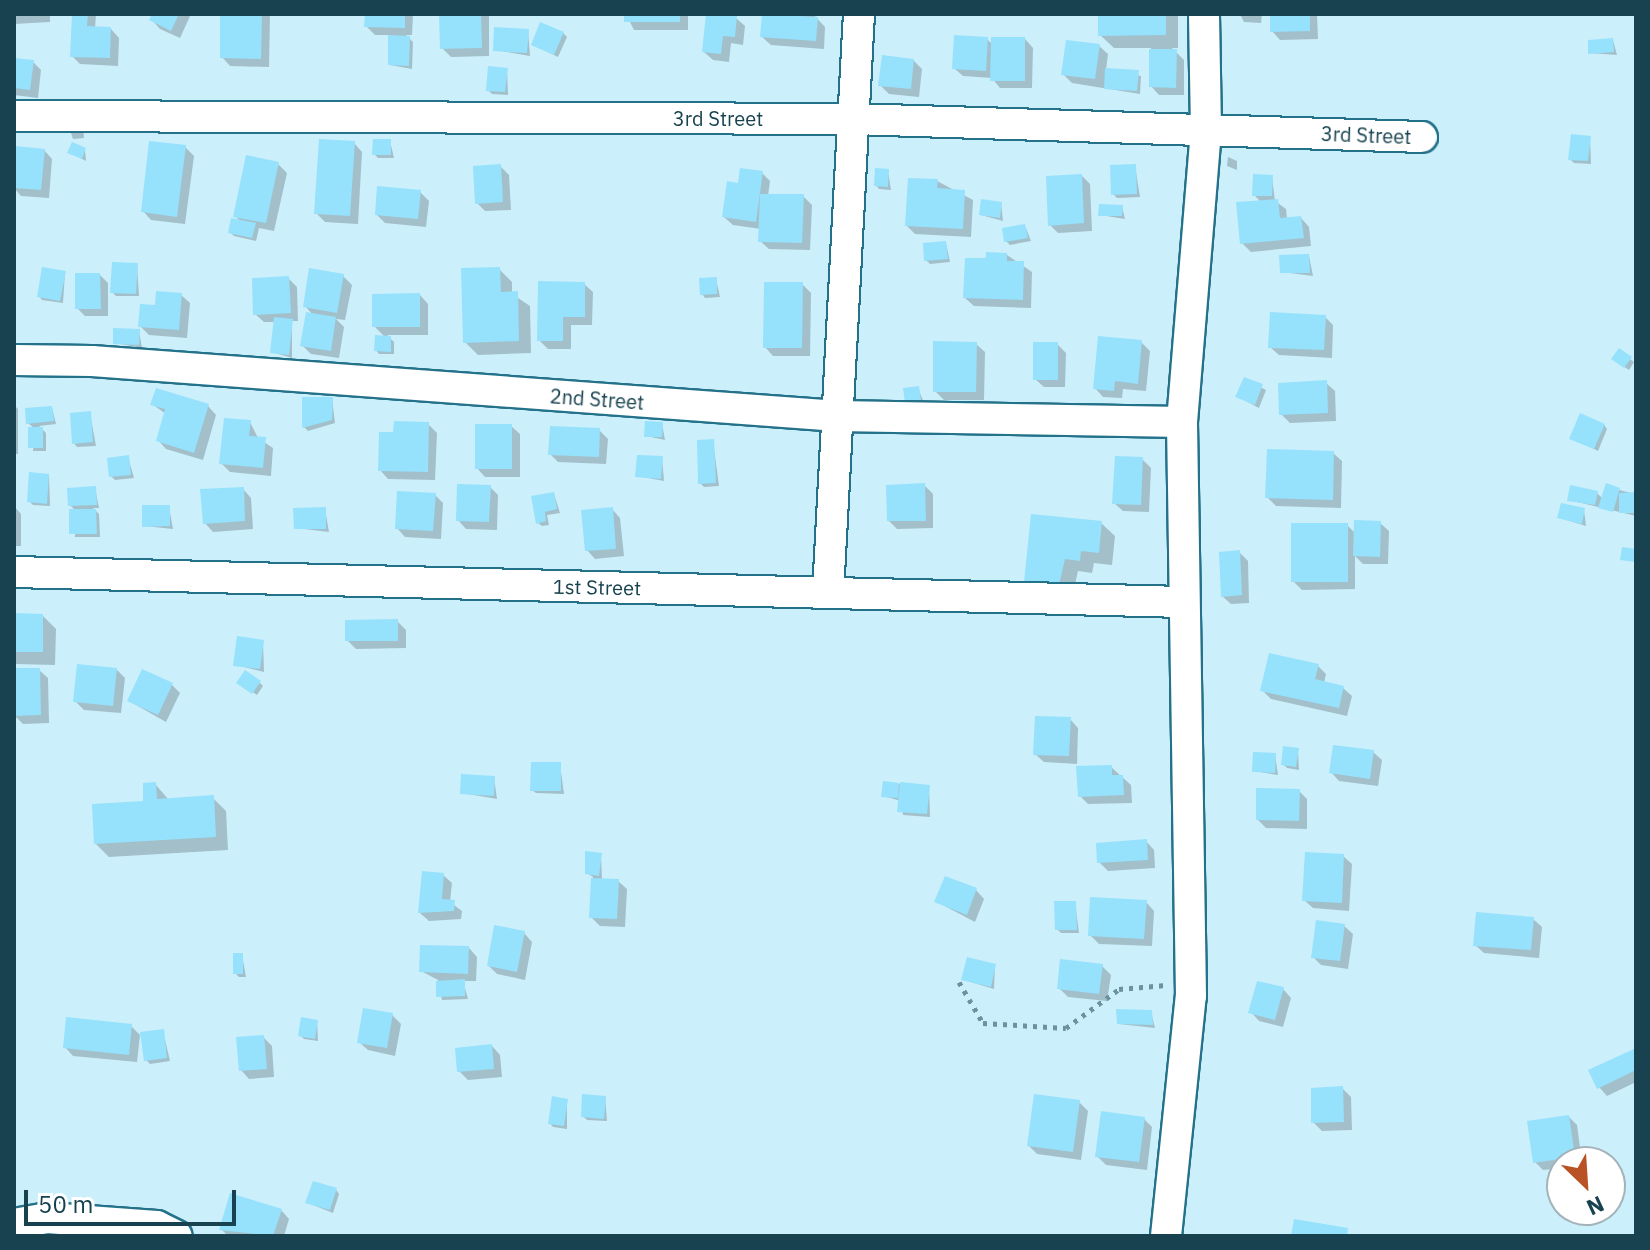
<!DOCTYPE html>
<style>
body{margin:0}
#map{position:relative;width:1650px;height:1250px;overflow:hidden;background:#cceffc;font-family:"IBM Plex Sans",sans-serif}
div>[style]{position:absolute}
.shadow>*{inset:0;background:#0003}
.building>*{inset:0;background:#96e1fb}
.path>*{height:5px;margin-top:-2.5px;transform-origin:0;background:repeating-linear-gradient(90deg,#6b929f 0 4px,transparent 0 10px)}
.roads{filter:drop-shadow(2px 0 #24728a) drop-shadow(-2px 0 #24728a) drop-shadow(0 2px #24728a) drop-shadow(0 -2px #24728a)}
.minor>*{height:30px;margin:-15px;padding:0 15px;transform-origin:15px;border-radius:15px;background:#fff}
span{translate:-50% -50%;white-space:nowrap;text-align:center;line-height:1.15;-webkit-text-stroke:7px #fff;paint-order:stroke}
.street-label{font-size:20px;color:#18424f}
.frame{position:absolute;inset:0;border:16px solid #18424f;pointer-events:none}
.north{position:absolute;left:1546px;top:1146px;width:80px;height:80px;box-sizing:border-box;background:#fff;border:2px solid #a3b3b9;border-radius:50%;rotate:155deg;font-size:22px;font-weight:700;line-height:32px;text-align:center;color:#18424f}
.north::after{content:'';display:block;margin:auto;width:28px;height:36px;background:#b95326;clip-path:polygon(50% 0,100% 100%,50% 72%,0 100%)}
.scale{position:absolute;left:24px;top:1190px;width:212px;height:36px;box-sizing:border-box;border:4px solid #18424f;border-top:0;padding-left:10px;font-size:24px;line-height:28px;white-space:nowrap;color:#18424f;-webkit-text-stroke:6px #fff;paint-order:stroke}
</style>
<div id="map">
<div class="shadow">
<div style="clip-path:polygon(14px 14px,50px 14px,50px 22px,14px 24px)"></div>
<div style="clip-path:polygon(74px 14px,96px 14px,95px 29px,111px 29px,119px 38px,118px 66px,80px 64px,72px 56px)"></div>
<div style="clip-path:polygon(154px 14px,191px 14px,180px 38px,160px 29px,152px 20px)"></div>
<div style="clip-path:polygon(222px 14px,270px 14px,269px 67px,230px 66px,222px 57px)"></div>
<div style="clip-path:polygon(367px 14px,413px 14px,412px 35px,406px 35px,413px 42px,412px 69px,390px 65px,391px 35px,375px 35px,366px 26px)"></div>
<div style="clip-path:polygon(441px 14px,489px 14px,489px 56px,451px 57px,442px 48px)"></div>
<div style="clip-path:polygon(626px 14px,688px 14px,688px 30px,634px 30px)"></div>
<div style="clip-path:polygon(764px 14px,813px 14px,825px 27px,824px 49px,771px 45px,762px 37px)"></div>
<div style="clip-path:polygon(1100px 14px,1178px 14px,1178px 48px,1172px 48px,1184px 60px,1184px 95px,1159px 95px,1151px 86px,1151px 48px,1114px 48px,1100px 35px)"></div>
<div style="clip-path:polygon(1240px 14px,1262px 14px,1261px 23px,1244px 22px)"></div>
<div style="clip-path:polygon(1272px 14px,1317px 14px,1318px 39px,1280px 40px,1272px 31px)"></div>
<div style="clip-path:polygon(736px 18px,745px 26px,743px 45px,731px 43px,729px 62px,713px 60px,704px 52px)"></div>
<div style="clip-path:polygon(528px 31px,530px 56px,495px 50px)"></div>
<div style="clip-path:polygon(563px 33px,567px 37px,558px 57px,533px 45px)"></div>
<div style="clip-path:polygon(987px 39px,992px 44px,1025px 39px,1033px 48px,1032px 88px,1000px 88px,992px 78px,963px 76px,954px 68px)"></div>
<div style="clip-path:polygon(1613px 40px,1617px 55px,1590px 53px)"></div>
<div style="clip-path:polygon(1099px 46px,1108px 54px,1106px 70px,1141px 76px,1140px 94px,1072px 83px,1063px 74px)"></div>
<div style="clip-path:polygon(14px 54px,17px 60px,33px 62px,41px 70px,38px 98px,14px 95px)"></div>
<div style="clip-path:polygon(913px 60px,922px 69px,919px 97px,889px 94px,880px 85px)"></div>
<div style="clip-path:polygon(507px 70px,508px 95px,492px 94px,488px 90px)"></div>
<div style="clip-path:polygon(68px 124px,83px 127px,84px 138px,73px 139px)"></div>
<div style="clip-path:polygon(1590px 138px,1591px 164px,1574px 163px,1570px 159px)"></div>
<div style="clip-path:polygon(390px 141px,394px 158px,378px 158px,374px 154px)"></div>
<div style="clip-path:polygon(354px 143px,362px 152px,358px 224px,325px 222px,316px 213px)"></div>
<div style="clip-path:polygon(185px 147px,194px 156px,185px 224px,151px 220px,143px 211px)"></div>
<div style="clip-path:polygon(16px 148px,44px 150px,52px 159px,49px 198px,21px 196px,14px 188px)"></div>
<div style="clip-path:polygon(85px 150px,86px 161px,69px 152px)"></div>
<div style="clip-path:polygon(1228px 157px,1237px 161px,1237px 170px,1227px 166px)"></div>
<div style="clip-path:polygon(278px 164px,287px 173px,274px 231px,259px 228px,256px 241px,234px 236px,230px 232px,241px 222px,235px 216px)"></div>
<div style="clip-path:polygon(500px 166px,509px 175px,511px 210px,485px 211px,477px 203px)"></div>
<div style="clip-path:polygon(1135px 166px,1140px 197px,1117px 198px,1113px 194px)"></div>
<div style="clip-path:polygon(888px 171px,891px 190px,879px 189px,876px 185px)"></div>
<div style="clip-path:polygon(762px 173px,770px 181px,768px 196px,803px 196px,812px 205px,810px 250px,769px 249px,760px 241px,761px 229px,733px 225px,724px 217px,740px 185px)"></div>
<div style="clip-path:polygon(1082px 176px,1090px 184px,1092px 231px,1058px 233px,1050px 225px)"></div>
<div style="clip-path:polygon(1272px 177px,1275px 201px,1286px 209px,1287px 219px,1301px 218px,1309px 227px,1311px 246px,1251px 252px,1242px 243px,1261px 202px,1254px 195px)"></div>
<div style="clip-path:polygon(937px 181px,973px 200px,971px 237px,915px 234px,907px 226px)"></div>
<div style="clip-path:polygon(420px 192px,429px 201px,426px 227px,385px 223px,377px 215px)"></div>
<div style="clip-path:polygon(1001px 203px,1003px 221px,981px 215px)"></div>
<div style="clip-path:polygon(1122px 207px,1125px 219px,1100px 215px)"></div>
<div style="clip-path:polygon(1025px 226px,1031px 241px,1010px 245px,1006px 241px)"></div>
<div style="clip-path:polygon(946px 243px,950px 262px,930px 264px,926px 260px)"></div>
<div style="clip-path:polygon(1007px 255px,1032px 272px,1031px 308px,974px 306px,965px 298px,967px 260px)"></div>
<div style="clip-path:polygon(1309px 256px,1313px 276px,1282px 272px)"></div>
<div style="clip-path:polygon(137px 265px,139px 296px,116px 296px,112px 292px)"></div>
<div style="clip-path:polygon(499px 269px,512px 282px,512px 294px,530px 306px,531px 353px,478px 355px,465px 342px)"></div>
<div style="clip-path:polygon(65px 273px,63px 303px,42px 300px,39px 296px)"></div>
<div style="clip-path:polygon(100px 275px,108px 283px,108px 316px,85px 316px,77px 308px)"></div>
<div style="clip-path:polygon(343px 276px,352px 285px,345px 320px,336px 319px,344px 327px,339px 358px,311px 354px,302px 345px,313px 315px,305px 306px)"></div>
<div style="clip-path:polygon(288px 278px,297px 287px,298px 321px,292px 321px,292px 358px,272px 352px,276px 322px,264px 322px,255px 314px)"></div>
<div style="clip-path:polygon(716px 279px,720px 297px,705px 298px,702px 294px)"></div>
<div style="clip-path:polygon(584px 284px,593px 292px,592px 325px,571px 325px,571px 349px,548px 349px,539px 340px)"></div>
<div style="clip-path:polygon(802px 284px,811px 293px,810px 356px,773px 356px,765px 347px)"></div>
<div style="clip-path:polygon(181px 295px,190px 303px,187px 338px,149px 335px,141px 327px,157px 307px)"></div>
<div style="clip-path:polygon(420px 295px,428px 304px,428px 335px,387px 335px,394px 342px,394px 354px,379px 354px,376px 350px,386px 338px,374px 326px)"></div>
<div style="clip-path:polygon(1325px 317px,1333px 325px,1332px 358px,1279px 355px,1270px 347px)"></div>
<div style="clip-path:polygon(139px 331px,142px 348px,115px 343px)"></div>
<div style="clip-path:polygon(1141px 342px,1150px 351px,1146px 391px,1123px 389px,1122px 398px,1103px 397px,1095px 388px)"></div>
<div style="clip-path:polygon(976px 344px,985px 352px,984px 400px,944px 400px,935px 391px)"></div>
<div style="clip-path:polygon(1057px 344px,1066px 353px,1065px 387px,1044px 387px,1035px 379px)"></div>
<div style="clip-path:polygon(1619px 351px,1634px 362px,1629px 370px,1617px 362px)"></div>
<div style="clip-path:polygon(1245px 379px,1266px 390px,1259px 408px,1238px 397px)"></div>
<div style="clip-path:polygon(1326px 383px,1335px 391px,1336px 421px,1290px 423px,1281px 414px)"></div>
<div style="clip-path:polygon(918px 388px,924px 403px,910px 405px,907px 402px)"></div>
<div style="clip-path:polygon(332px 399px,335px 423px,308px 431px,304px 427px)"></div>
<div style="clip-path:polygon(152px 404px,208px 406px,216px 415px,203px 460px,166px 449px,158px 440px,166px 414px)"></div>
<div style="clip-path:polygon(14px 405px,18px 409px,18px 454px,14px 454px)"></div>
<div style="clip-path:polygon(52px 408px,56px 424px,39px 426px,46px 433px,46px 451px,33px 451px,35px 429px,28px 423px)"></div>
<div style="clip-path:polygon(90px 413px,96px 446px,77px 447px,74px 443px)"></div>
<div style="clip-path:polygon(250px 422px,258px 438px,273px 448px,271px 476px,230px 472px,221px 463px)"></div>
<div style="clip-path:polygon(428px 424px,437px 433px,435px 480px,388px 479px,380px 470px,395px 435px)"></div>
<div style="clip-path:polygon(662px 424px,665px 440px,646px 436px)"></div>
<div style="clip-path:polygon(1604px 425px,1607px 429px,1598px 451px,1572px 438px)"></div>
<div style="clip-path:polygon(511px 426px,520px 434px,520px 477px,485px 477px,477px 468px)"></div>
<div style="clip-path:polygon(599px 430px,608px 439px,606px 464px,558px 462px,550px 454px)"></div>
<div style="clip-path:polygon(713px 441px,719px 486px,704px 487px,700px 483px)"></div>
<div style="clip-path:polygon(1333px 453px,1342px 461px,1341px 508px,1276px 506px,1267px 497px)"></div>
<div style="clip-path:polygon(128px 457px,134px 478px,115px 480px,111px 476px)"></div>
<div style="clip-path:polygon(662px 458px,664px 481px,637px 476px)"></div>
<div style="clip-path:polygon(1142px 459px,1151px 468px,1149px 512px,1123px 511px,1114px 503px)"></div>
<div style="clip-path:polygon(49px 476px,50px 506px,33px 505px,29px 501px)"></div>
<div style="clip-path:polygon(924px 485px,933px 494px,933px 528px,897px 529px,889px 521px)"></div>
<div style="clip-path:polygon(490px 487px,498px 495px,497px 530px,466px 529px,458px 520px)"></div>
<div style="clip-path:polygon(95px 488px,99px 508px,93px 508px,99px 514px,100px 537px,75px 537px,76px 511px,70px 505px)"></div>
<div style="clip-path:polygon(243px 489px,251px 498px,253px 529px,213px 532px,205px 523px)"></div>
<div style="clip-path:polygon(1619px 490px,1636px 494px,1636px 516px,1569px 500px,1597px 493px,1603px 499px)"></div>
<div style="clip-path:polygon(554px 494px,560px 513px,547px 515px,549px 525px,542px 526px,538px 523px)"></div>
<div style="clip-path:polygon(435px 495px,443px 503px,441px 539px,405px 537px,397px 528px)"></div>
<div style="clip-path:polygon(14px 506px,21px 514px,21px 546px,14px 546px)"></div>
<div style="clip-path:polygon(169px 507px,173px 529px,144px 526px)"></div>
<div style="clip-path:polygon(325px 509px,329px 532px,296px 528px)"></div>
<div style="clip-path:polygon(612px 509px,620px 518px,624px 556px,595px 559px,587px 550px)"></div>
<div style="clip-path:polygon(1584px 510px,1586px 526px,1560px 518px)"></div>
<div style="clip-path:polygon(1101px 523px,1115px 536px,1112px 565px,1094px 563px,1092px 573px,1078px 571px,1072px 598px,1039px 595px,1026px 581px)"></div>
<div style="clip-path:polygon(1380px 523px,1389px 531px,1388px 564px,1363px 564px,1355px 556px,1355px 589px,1302px 590px,1293px 581px,1347px 525px,1356px 534px)"></div>
<div style="clip-path:polygon(1239px 552px,1248px 561px,1249px 603px,1231px 604px,1222px 596px)"></div>
<div style="clip-path:polygon(14px 615px,43px 616px,56px 629px,55px 665px,14px 664px)"></div>
<div style="clip-path:polygon(397px 621px,406px 630px,406px 648px,356px 649px,347px 640px)"></div>
<div style="clip-path:polygon(263px 642px,264px 672px,236px 665px)"></div>
<div style="clip-path:polygon(1318px 666px,1326px 674px,1324px 683px,1343px 688px,1352px 696px,1347px 716px,1271px 699px,1262px 690px)"></div>
<div style="clip-path:polygon(14px 670px,39px 670px,48px 678px,49px 723px,23px 724px,14px 715px)"></div>
<div style="clip-path:polygon(117px 670px,125px 678px,121px 713px,84px 710px,75px 701px)"></div>
<div style="clip-path:polygon(239px 683px,260px 683px,263px 686px,257px 695px)"></div>
<div style="clip-path:polygon(171px 684px,180px 693px,166px 722px,129px 701px)"></div>
<div style="clip-path:polygon(1070px 719px,1078px 728px,1077px 764px,1044px 762px,1035px 754px)"></div>
<div style="clip-path:polygon(1298px 750px,1299px 770px,1287px 768px,1283px 764px)"></div>
<div style="clip-path:polygon(1373px 752px,1382px 760px,1378px 786px,1339px 781px,1331px 772px)"></div>
<div style="clip-path:polygon(1275px 755px,1278px 775px,1254px 771px)"></div>
<div style="clip-path:polygon(560px 764px,564px 794px,536px 793px,532px 790px)"></div>
<div style="clip-path:polygon(1111px 767px,1131px 785px,1132px 803px,1088px 804px,1080px 796px)"></div>
<div style="clip-path:polygon(494px 778px,497px 799px,462px 793px)"></div>
<div style="clip-path:polygon(885px 783px,929px 787px,930px 817px,903px 815px,901px 801px,883px 796px)"></div>
<div style="clip-path:polygon(155px 784px,169px 800px,213px 798px,226px 811px,228px 850px,109px 857px,96px 844px,145px 803px)"></div>
<div style="clip-path:polygon(1299px 791px,1307px 799px,1307px 829px,1266px 828px,1258px 820px)"></div>
<div style="clip-path:polygon(1146px 841px,1154px 850px,1155px 868px,1108px 871px,1099px 862px)"></div>
<div style="clip-path:polygon(601px 855px,602px 880px,618px 881px,627px 889px,625px 927px,600px 926px,591px 917px,593px 877px,587px 873px)"></div>
<div style="clip-path:polygon(1343px 856px,1352px 864px,1349px 911px,1313px 908px,1304px 900px)"></div>
<div style="clip-path:polygon(443px 875px,452px 883px,450px 902px,462px 911px,461px 919px,429px 921px,420px 913px)"></div>
<div style="clip-path:polygon(976px 890px,984px 899px,975px 922px,937px 902px)"></div>
<div style="clip-path:polygon(1146px 902px,1154px 911px,1152px 946px,1099px 944px,1091px 936px)"></div>
<div style="clip-path:polygon(1075px 903px,1079px 933px,1061px 933px,1057px 929px)"></div>
<div style="clip-path:polygon(1533px 919px,1542px 927px,1539px 958px,1484px 953px,1475px 945px)"></div>
<div style="clip-path:polygon(1344px 926px,1353px 934px,1348px 969px,1321px 965px,1313px 957px)"></div>
<div style="clip-path:polygon(524px 933px,532px 942px,525px 980px,497px 974px,489px 966px)"></div>
<div style="clip-path:polygon(469px 948px,477px 957px,476px 981px,463px 981px,468px 999px,442px 1000px,438px 980px,421px 971px)"></div>
<div style="clip-path:polygon(242px 955px,246px 977px,239px 977px,235px 973px)"></div>
<div style="clip-path:polygon(995px 965px,994px 989px,964px 980px)"></div>
<div style="clip-path:polygon(1102px 966px,1111px 975px,1107px 1001px,1068px 997px,1059px 988px)"></div>
<div style="clip-path:polygon(1283px 989px,1291px 998px,1283px 1027px,1259px 1021px,1251px 1012px)"></div>
<div style="clip-path:polygon(1151px 1012px,1155px 1028px,1119px 1024px)"></div>
<div style="clip-path:polygon(392px 1015px,401px 1024px,395px 1056px,368px 1050px,359px 1042px)"></div>
<div style="clip-path:polygon(317px 1021px,318px 1041px,304px 1039px,300px 1035px)"></div>
<div style="clip-path:polygon(131px 1026px,140px 1035px,137px 1062px,73px 1056px,65px 1047px)"></div>
<div style="clip-path:polygon(163px 1031px,170px 1061px,150px 1064px,146px 1060px)"></div>
<div style="clip-path:polygon(263px 1037px,272px 1046px,274px 1077px,249px 1079px,241px 1070px)"></div>
<div style="clip-path:polygon(492px 1046px,500px 1055px,502px 1077px,468px 1080px,459px 1071px)"></div>
<div style="clip-path:polygon(1636px 1051px,1636px 1082px,1607px 1096px,1599px 1087px)"></div>
<div style="clip-path:polygon(1342px 1088px,1351px 1097px,1352px 1130px,1322px 1131px,1313px 1122px)"></div>
<div style="clip-path:polygon(605px 1097px,607px 1121px,587px 1120px,583px 1116px)"></div>
<div style="clip-path:polygon(567px 1101px,567px 1129px,553px 1127px,550px 1123px)"></div>
<div style="clip-path:polygon(1079px 1102px,1088px 1111px,1081px 1160px,1037px 1154px,1029px 1146px)"></div>
<div style="clip-path:polygon(1569px 1117px,1577px 1125px,1582px 1162px,1562px 1162px,1562px 1168px,1543px 1170px,1535px 1162px)"></div>
<div style="clip-path:polygon(1144px 1119px,1152px 1127px,1147px 1170px,1106px 1165px,1097px 1156px)"></div>
<div style="clip-path:polygon(336px 1190px,339px 1194px,333px 1213px,308px 1203px)"></div>
<div style="clip-path:polygon(281px 1210px,289px 1219px,284px 1236px,228px 1236px,221px 1229px)"></div>
</div>
<div class="building">
<div style="clip-path:polygon(72px 14px,88px 14px,87px 26px,111px 27px,110px 58px,70px 57px)"></div>
<div style="clip-path:polygon(152px 14px,179px 14px,171px 31px,149px 20px)"></div>
<div style="clip-path:polygon(220px 14px,262px 14px,261px 59px,220px 58px)"></div>
<div style="clip-path:polygon(365px 14px,405px 14px,405px 28px,364px 27px)"></div>
<div style="clip-path:polygon(439px 14px,481px 14px,482px 48px,440px 49px)"></div>
<div style="clip-path:polygon(624px 14px,680px 14px,680px 22px,624px 22px)"></div>
<div style="clip-path:polygon(706px 14px,737px 16px,735px 37px,723px 36px,721px 54px,702px 52px)"></div>
<div style="clip-path:polygon(762px 14px,818px 17px,816px 41px,760px 37px)"></div>
<div style="clip-path:polygon(1098px 14px,1166px 14px,1166px 35px,1098px 36px)"></div>
<div style="clip-path:polygon(1270px 14px,1310px 14px,1310px 31px,1270px 32px)"></div>
<div style="clip-path:polygon(540px 22px,564px 32px,554px 55px,531px 45px)"></div>
<div style="clip-path:polygon(494px 27px,529px 29px,527px 53px,493px 51px)"></div>
<div style="clip-path:polygon(388px 35px,410px 36px,409px 66px,388px 65px)"></div>
<div style="clip-path:polygon(954px 35px,988px 37px,986px 71px,952px 69px)"></div>
<div style="clip-path:polygon(991px 37px,1025px 37px,1025px 81px,990px 81px)"></div>
<div style="clip-path:polygon(1613px 38px,1614px 52px,1588px 54px,1588px 40px)"></div>
<div style="clip-path:polygon(1066px 40px,1100px 44px,1095px 79px,1061px 75px)"></div>
<div style="clip-path:polygon(1149px 49px,1177px 49px,1176px 88px,1149px 87px)"></div>
<div style="clip-path:polygon(882px 55px,914px 59px,911px 89px,878px 86px)"></div>
<div style="clip-path:polygon(14px 58px,34px 60px,30px 90px,14px 88px)"></div>
<div style="clip-path:polygon(488px 66px,508px 68px,505px 92px,486px 91px)"></div>
<div style="clip-path:polygon(1105px 68px,1139px 70px,1137px 91px,1104px 89px)"></div>
<div style="clip-path:polygon(1571px 134px,1591px 136px,1588px 161px,1568px 160px)"></div>
<div style="clip-path:polygon(319px 139px,355px 141px,350px 216px,314px 214px)"></div>
<div style="clip-path:polygon(373px 139px,391px 139px,391px 155px,372px 155px)"></div>
<div style="clip-path:polygon(149px 141px,186px 145px,177px 217px,141px 212px)"></div>
<div style="clip-path:polygon(72px 142px,86px 148px,82px 159px,67px 153px)"></div>
<div style="clip-path:polygon(15px 146px,45px 149px,41px 190px,14px 188px)"></div>
<div style="clip-path:polygon(246px 155px,279px 162px,266px 223px,233px 217px)"></div>
<div style="clip-path:polygon(501px 164px,503px 202px,475px 204px,473px 166px)"></div>
<div style="clip-path:polygon(1136px 164px,1137px 194px,1111px 195px,1110px 165px)"></div>
<div style="clip-path:polygon(740px 168px,763px 171px,756px 222px,722px 217px,727px 181px,738px 183px)"></div>
<div style="clip-path:polygon(875px 168px,889px 169px,888px 187px,874px 186px)"></div>
<div style="clip-path:polygon(1082px 174px,1084px 223px,1048px 226px,1046px 176px)"></div>
<div style="clip-path:polygon(1253px 174px,1273px 175px,1272px 196px,1252px 196px)"></div>
<div style="clip-path:polygon(908px 178px,938px 179px,937px 188px,965px 190px,963px 229px,905px 226px)"></div>
<div style="clip-path:polygon(377px 186px,421px 190px,418px 219px,375px 215px)"></div>
<div style="clip-path:polygon(760px 194px,804px 194px,802px 243px,758px 242px)"></div>
<div style="clip-path:polygon(981px 199px,1002px 202px,1000px 218px,979px 215px)"></div>
<div style="clip-path:polygon(1278px 199px,1280px 218px,1301px 216px,1304px 238px,1240px 244px,1236px 202px)"></div>
<div style="clip-path:polygon(1099px 204px,1123px 205px,1122px 216px,1098px 216px)"></div>
<div style="clip-path:polygon(231px 218px,256px 223px,252px 238px,228px 233px)"></div>
<div style="clip-path:polygon(1025px 224px,1028px 238px,1004px 242px,1002px 228px)"></div>
<div style="clip-path:polygon(946px 241px,948px 259px,924px 261px,923px 243px)"></div>
<div style="clip-path:polygon(986px 252px,1007px 253px,1007px 261px,1024px 261px,1023px 300px,963px 298px,965px 258px,986px 258px)"></div>
<div style="clip-path:polygon(1309px 254px,1310px 273px,1280px 273px,1279px 255px)"></div>
<div style="clip-path:polygon(112px 262px,138px 263px,136px 294px,110px 293px)"></div>
<div style="clip-path:polygon(42px 267px,66px 271px,60px 301px,37px 297px)"></div>
<div style="clip-path:polygon(500px 267px,501px 292px,518px 291px,519px 341px,463px 343px,461px 268px)"></div>
<div style="clip-path:polygon(309px 268px,344px 274px,337px 313px,303px 307px)"></div>
<div style="clip-path:polygon(75px 273px,100px 273px,101px 309px,75px 309px)"></div>
<div style="clip-path:polygon(289px 276px,291px 313px,253px 315px,252px 278px)"></div>
<div style="clip-path:polygon(717px 277px,717px 294px,700px 295px,699px 278px)"></div>
<div style="clip-path:polygon(538px 281px,585px 282px,585px 317px,563px 317px,563px 341px,537px 341px)"></div>
<div style="clip-path:polygon(764px 282px,803px 282px,802px 348px,763px 348px)"></div>
<div style="clip-path:polygon(156px 291px,182px 293px,179px 330px,138px 327px,140px 304px,155px 305px)"></div>
<div style="clip-path:polygon(420px 293px,420px 327px,372px 327px,372px 294px)"></div>
<div style="clip-path:polygon(306px 312px,336px 317px,331px 351px,300px 346px)"></div>
<div style="clip-path:polygon(1270px 312px,1326px 315px,1324px 350px,1268px 348px)"></div>
<div style="clip-path:polygon(274px 317px,293px 319px,289px 355px,270px 353px)"></div>
<div style="clip-path:polygon(113px 328px,140px 329px,139px 345px,113px 344px)"></div>
<div style="clip-path:polygon(375px 335px,391px 336px,391px 352px,374px 351px)"></div>
<div style="clip-path:polygon(1098px 336px,1142px 340px,1138px 384px,1115px 381px,1114px 391px,1093px 389px)"></div>
<div style="clip-path:polygon(933px 341px,977px 342px,976px 392px,933px 392px)"></div>
<div style="clip-path:polygon(1033px 342px,1058px 342px,1058px 380px,1033px 380px)"></div>
<div style="clip-path:polygon(1619px 348px,1632px 357px,1624px 368px,1611px 359px)"></div>
<div style="clip-path:polygon(1244px 377px,1263px 384px,1255px 405px,1235px 397px)"></div>
<div style="clip-path:polygon(1327px 380px,1328px 413px,1279px 415px,1278px 383px)"></div>
<div style="clip-path:polygon(919px 386px,921px 400px,905px 403px,903px 388px)"></div>
<div style="clip-path:polygon(156px 388px,209px 404px,194px 453px,156px 441px,165px 409px,150px 405px)"></div>
<div style="clip-path:polygon(302px 397px,333px 397px,332px 420px,302px 428px)"></div>
<div style="clip-path:polygon(52px 406px,54px 421px,26px 424px,25px 408px)"></div>
<div style="clip-path:polygon(91px 411px,93px 442px,72px 444px,70px 413px)"></div>
<div style="clip-path:polygon(1580px 413px,1605px 424px,1594px 449px,1569px 439px)"></div>
<div style="clip-path:polygon(224px 418px,251px 420px,249px 436px,266px 437px,263px 468px,219px 464px)"></div>
<div style="clip-path:polygon(394px 421px,429px 422px,428px 472px,378px 471px,379px 432px,393px 432px)"></div>
<div style="clip-path:polygon(645px 421px,663px 422px,662px 437px,644px 437px)"></div>
<div style="clip-path:polygon(475px 424px,512px 424px,512px 469px,475px 469px)"></div>
<div style="clip-path:polygon(550px 426px,600px 428px,599px 457px,548px 455px)"></div>
<div style="clip-path:polygon(28px 427px,43px 427px,43px 448px,28px 448px)"></div>
<div style="clip-path:polygon(714px 439px,716px 483px,698px 484px,697px 440px)"></div>
<div style="clip-path:polygon(1267px 449px,1334px 451px,1333px 500px,1265px 498px)"></div>
<div style="clip-path:polygon(129px 455px,131px 475px,109px 477px,107px 458px)"></div>
<div style="clip-path:polygon(637px 455px,663px 456px,661px 479px,635px 477px)"></div>
<div style="clip-path:polygon(1115px 456px,1143px 457px,1141px 505px,1112px 504px)"></div>
<div style="clip-path:polygon(29px 472px,49px 474px,47px 504px,27px 502px)"></div>
<div style="clip-path:polygon(925px 483px,926px 521px,887px 521px,886px 485px)"></div>
<div style="clip-path:polygon(1606px 483px,1620px 488px,1613px 512px,1598px 508px)"></div>
<div style="clip-path:polygon(457px 484px,491px 485px,489px 522px,456px 521px)"></div>
<div style="clip-path:polygon(1570px 485px,1598px 491px,1595px 505px,1567px 501px)"></div>
<div style="clip-path:polygon(96px 486px,97px 505px,68px 506px,67px 488px)"></div>
<div style="clip-path:polygon(244px 487px,245px 521px,203px 524px,200px 489px)"></div>
<div style="clip-path:polygon(397px 491px,436px 493px,433px 531px,395px 529px)"></div>
<div style="clip-path:polygon(554px 492px,557px 509px,545px 512px,546px 521px,536px 524px,531px 496px)"></div>
<div style="clip-path:polygon(1636px 492px,1636px 513px,1619px 513px,1619px 493px)"></div>
<div style="clip-path:polygon(1561px 503px,1585px 508px,1582px 524px,1557px 518px)"></div>
<div style="clip-path:polygon(142px 505px,170px 505px,170px 526px,142px 527px)"></div>
<div style="clip-path:polygon(326px 507px,326px 529px,294px 529px,293px 508px)"></div>
<div style="clip-path:polygon(613px 507px,616px 549px,585px 551px,581px 510px)"></div>
<div style="clip-path:polygon(69px 509px,96px 509px,97px 534px,69px 534px)"></div>
<div style="clip-path:polygon(1031px 514px,1102px 521px,1099px 553px,1081px 551px,1080px 561px,1065px 559px,1059px 585px,1024px 582px)"></div>
<div style="clip-path:polygon(1354px 520px,1381px 521px,1380px 557px,1353px 556px)"></div>
<div style="clip-path:polygon(1291px 523px,1348px 523px,1348px 582px,1291px 582px)"></div>
<div style="clip-path:polygon(1622px 547px,1636px 549px,1636px 562px,1620px 560px)"></div>
<div style="clip-path:polygon(1240px 550px,1242px 595px,1221px 597px,1219px 552px)"></div>
<div style="clip-path:polygon(14px 613px,43px 614px,43px 652px,14px 652px)"></div>
<div style="clip-path:polygon(398px 619px,398px 641px,345px 641px,345px 620px)"></div>
<div style="clip-path:polygon(237px 636px,264px 640px,260px 669px,233px 666px)"></div>
<div style="clip-path:polygon(1269px 653px,1319px 664px,1315px 679px,1344px 686px,1339px 708px,1260px 691px)"></div>
<div style="clip-path:polygon(77px 664px,117px 668px,113px 706px,73px 702px)"></div>
<div style="clip-path:polygon(14px 668px,40px 668px,41px 715px,14px 716px)"></div>
<div style="clip-path:polygon(142px 669px,173px 683px,158px 715px,127px 701px)"></div>
<div style="clip-path:polygon(245px 670px,261px 681px,252px 694px,236px 683px)"></div>
<div style="clip-path:polygon(1035px 716px,1071px 717px,1069px 756px,1033px 755px)"></div>
<div style="clip-path:polygon(1333px 745px,1374px 750px,1370px 779px,1329px 773px)"></div>
<div style="clip-path:polygon(1283px 746px,1299px 748px,1296px 767px,1281px 765px)"></div>
<div style="clip-path:polygon(1253px 752px,1276px 753px,1275px 773px,1252px 772px)"></div>
<div style="clip-path:polygon(531px 762px,561px 762px,561px 791px,530px 791px)"></div>
<div style="clip-path:polygon(1112px 765px,1112px 775px,1123px 775px,1124px 795px,1078px 797px,1076px 766px)"></div>
<div style="clip-path:polygon(461px 774px,495px 776px,494px 796px,460px 794px)"></div>
<div style="clip-path:polygon(883px 781px,899px 783px,898px 798px,881px 797px)"></div>
<div style="clip-path:polygon(156px 782px,157px 799px,214px 795px,216px 837px,94px 844px,92px 804px,143px 801px,143px 783px)"></div>
<div style="clip-path:polygon(900px 782px,930px 785px,927px 814px,897px 812px)"></div>
<div style="clip-path:polygon(1256px 788px,1300px 789px,1299px 821px,1256px 820px)"></div>
<div style="clip-path:polygon(1147px 839px,1148px 860px,1097px 863px,1096px 843px)"></div>
<div style="clip-path:polygon(585px 851px,602px 853px,599px 876px,585px 874px)"></div>
<div style="clip-path:polygon(1305px 852px,1344px 854px,1342px 903px,1302px 901px)"></div>
<div style="clip-path:polygon(422px 871px,444px 873px,442px 899px,455px 900px,454px 911px,418px 913px)"></div>
<div style="clip-path:polygon(945px 876px,977px 888px,967px 915px,934px 902px)"></div>
<div style="clip-path:polygon(591px 878px,619px 879px,617px 919px,589px 918px)"></div>
<div style="clip-path:polygon(1090px 897px,1147px 900px,1144px 939px,1088px 936px)"></div>
<div style="clip-path:polygon(1054px 901px,1076px 901px,1077px 930px,1055px 930px)"></div>
<div style="clip-path:polygon(1476px 912px,1534px 917px,1531px 950px,1473px 946px)"></div>
<div style="clip-path:polygon(1316px 920px,1345px 924px,1340px 961px,1311px 958px)"></div>
<div style="clip-path:polygon(494px 925px,525px 931px,517px 972px,487px 966px)"></div>
<div style="clip-path:polygon(420px 945px,469px 946px,468px 974px,419px 972px)"></div>
<div style="clip-path:polygon(233px 953px,243px 953px,243px 974px,233px 974px)"></div>
<div style="clip-path:polygon(967px 957px,996px 964px,991px 987px,961px 980px)"></div>
<div style="clip-path:polygon(1060px 959px,1103px 964px,1099px 994px,1057px 989px)"></div>
<div style="clip-path:polygon(465px 979px,465px 996px,436px 997px,436px 981px)"></div>
<div style="clip-path:polygon(1257px 981px,1284px 987px,1275px 1020px,1248px 1013px)"></div>
<div style="clip-path:polygon(363px 1008px,393px 1013px,387px 1048px,357px 1043px)"></div>
<div style="clip-path:polygon(1116px 1009px,1152px 1010px,1153px 1025px,1117px 1024px)"></div>
<div style="clip-path:polygon(66px 1017px,132px 1024px,129px 1055px,63px 1048px)"></div>
<div style="clip-path:polygon(301px 1017px,318px 1020px,315px 1039px,298px 1036px)"></div>
<div style="clip-path:polygon(164px 1029px,167px 1058px,144px 1061px,140px 1032px)"></div>
<div style="clip-path:polygon(264px 1035px,267px 1069px,239px 1071px,236px 1037px)"></div>
<div style="clip-path:polygon(492px 1044px,494px 1069px,457px 1072px,455px 1048px)"></div>
<div style="clip-path:polygon(1636px 1048px,1636px 1070px,1597px 1089px,1588px 1070px)"></div>
<div style="clip-path:polygon(1343px 1086px,1344px 1122px,1311px 1123px,1311px 1088px)"></div>
<div style="clip-path:polygon(582px 1094px,606px 1096px,604px 1119px,581px 1117px)"></div>
<div style="clip-path:polygon(1034px 1094px,1080px 1100px,1073px 1152px,1027px 1146px)"></div>
<div style="clip-path:polygon(552px 1096px,568px 1099px,564px 1126px,548px 1124px)"></div>
<div style="clip-path:polygon(1101px 1111px,1145px 1117px,1139px 1162px,1095px 1157px)"></div>
<div style="clip-path:polygon(1569px 1115px,1575px 1157px,1533px 1163px,1527px 1121px)"></div>
<div style="clip-path:polygon(313px 1181px,337px 1188px,330px 1210px,305px 1203px)"></div>
<div style="clip-path:polygon(230px 1193px,282px 1209px,273px 1236px,219px 1230px)"></div>
<div style="clip-path:polygon(1294px 1219px,1348px 1228px,1347px 1236px,1291px 1236px)"></div>
</div>
<div class="path">
<div style="left:959px;top:982px;width:48px;rotate:59.7deg"></div>
<div style="left:983px;top:1023px;width:83px;rotate:3.4deg"></div>
<div style="left:1066px;top:1028px;width:66px;rotate:-36.3deg"></div>
<div style="left:1119px;top:989px;width:47px;rotate:-4.9deg"></div>
</div>
<div class="roads">
<div class="minor">
<div style="left:14px;top:116px;width:839px;rotate:0.2deg"></div>
<div style="left:853px;top:119px;width:569px;rotate:1.81deg"></div>
<div style="left:14px;top:360px;width:78px;rotate:0.7deg"></div>
<div style="left:92px;top:361px;width:748px;rotate:4.22deg"></div>
<div style="left:838px;top:416px;width:344px;rotate:1deg"></div>
<div style="left:14px;top:572px;width:1167px;rotate:1.47deg"></div>
<div style="left:828px;top:593px;width:580px;rotate:-86.94deg"></div>
<div style="left:14px;top:1224px;width:34px;rotate:-10deg"></div>
<div style="left:47px;top:1218px;width:110px;rotate:4.2deg"></div>
<div style="left:157px;top:1226px;width:22px;rotate:27deg"></div>
<div style="left:1166px;top:1236px;width:241px;rotate:-84.1deg"></div>
<div style="left:1191px;top:996px;width:574px;rotate:-90.9deg"></div>
<div style="left:1182px;top:422px;width:293px;rotate:-85.3deg"></div>
<div style="left:1206px;top:130px;width:116px;rotate:-91deg"></div>
</div>
</div>
<div class="street-label">
<span style="left:718px;top:118px">3rd Street</span>
<span style="left:1366px;top:135px;rotate:2deg">3rd Street</span>
<span style="left:597px;top:399px;rotate:4deg">2nd Street</span>
<span style="left:597px;top:587px;rotate:1deg">1st Street</span>
</div>
<div class="frame"></div>
<div class="north">N</div>
<div class="scale">50 m</div>
</div>
